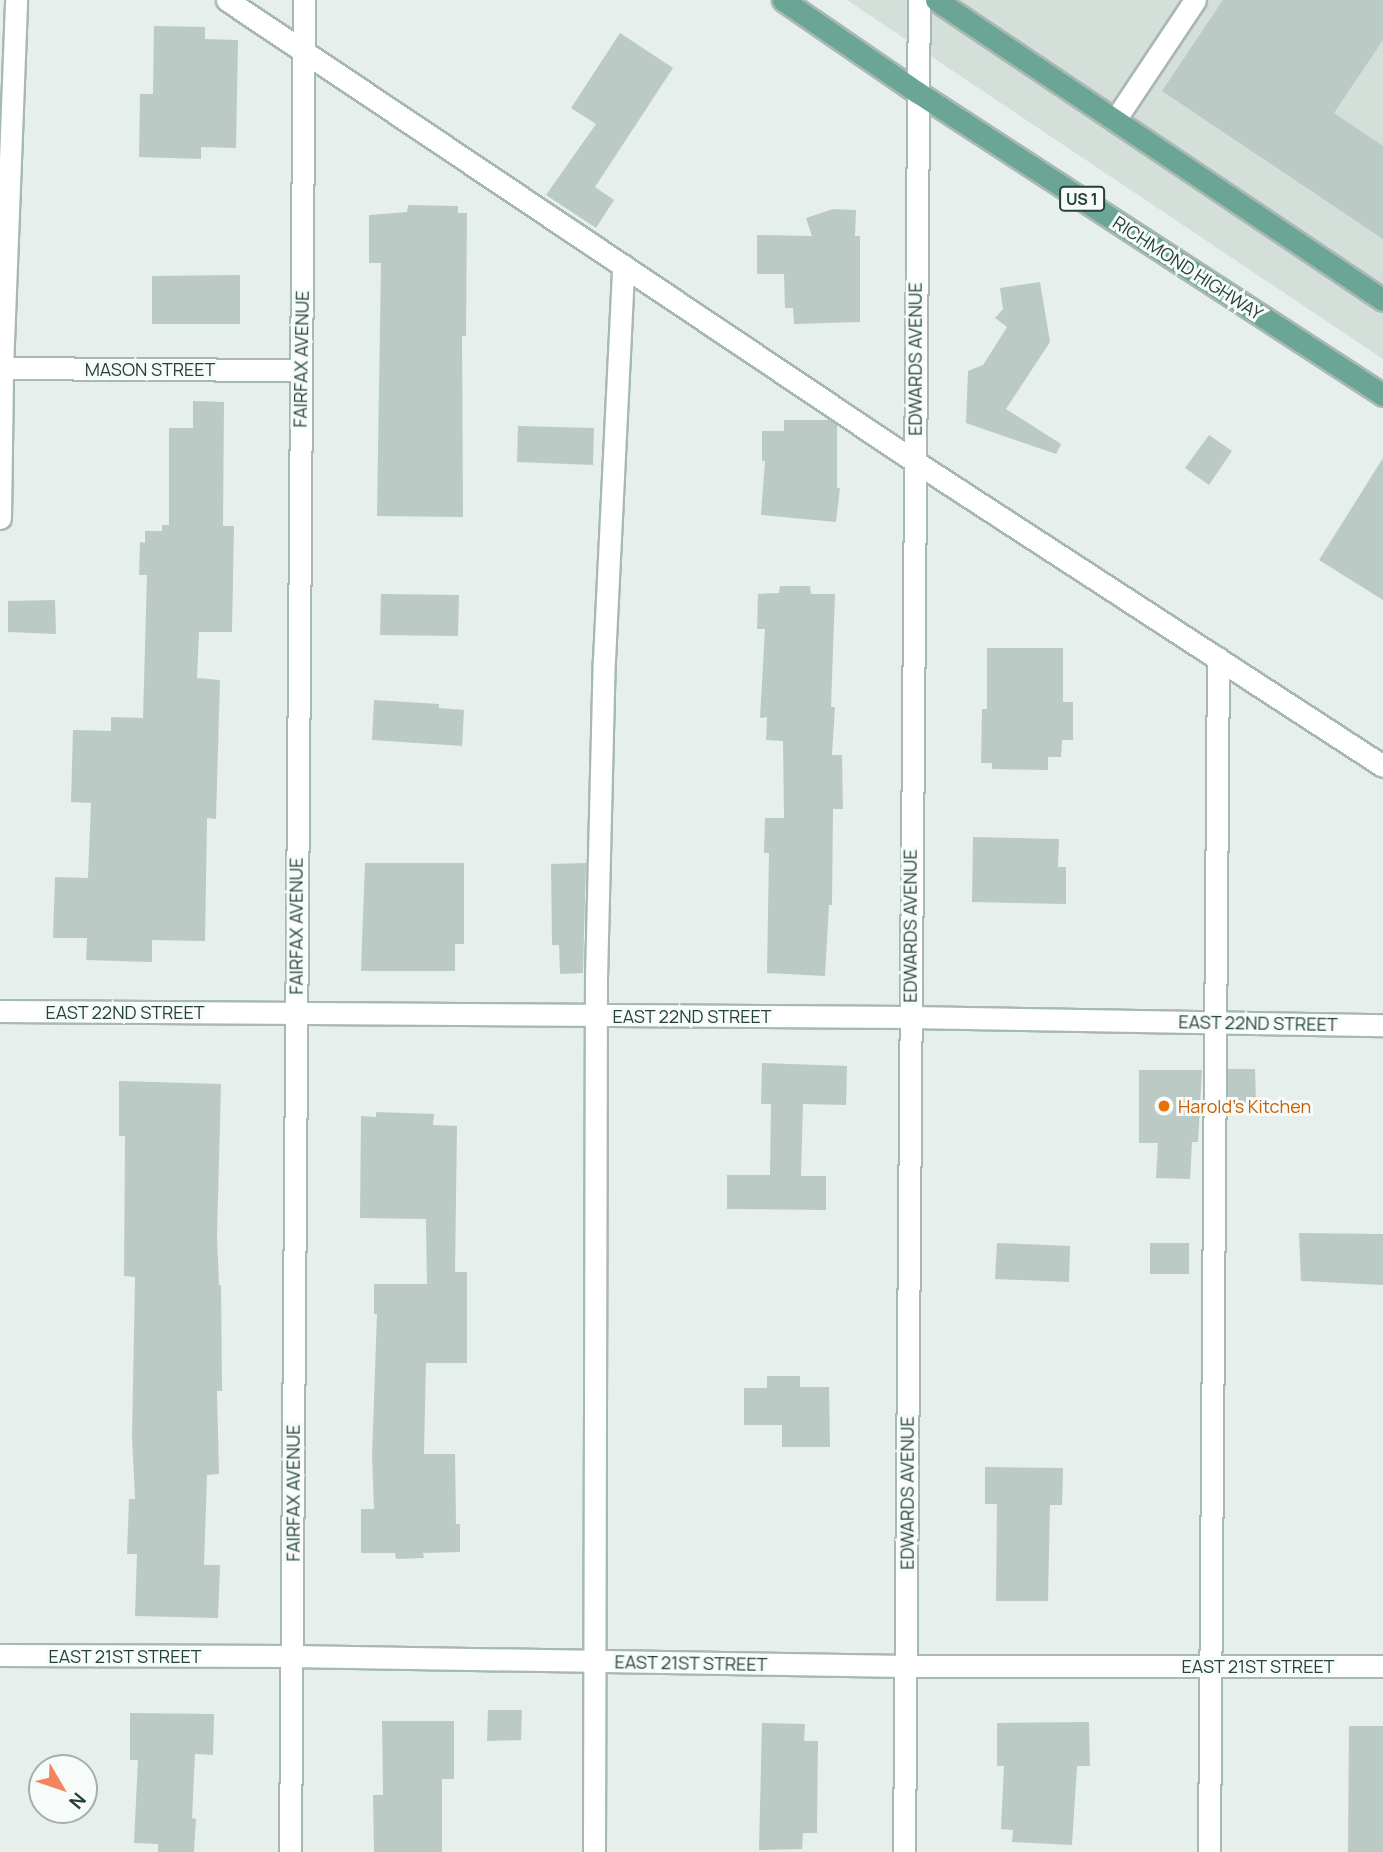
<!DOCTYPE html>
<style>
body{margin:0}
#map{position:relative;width:1383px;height:1852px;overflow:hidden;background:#e6efeb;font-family:Manrope,sans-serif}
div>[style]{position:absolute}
.built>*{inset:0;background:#d4dfda}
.building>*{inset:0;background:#bbcac4}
.roads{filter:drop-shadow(2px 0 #a8b8b2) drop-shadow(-2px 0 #a8b8b2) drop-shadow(0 2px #a8b8b2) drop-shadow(0 -2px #a8b8b2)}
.service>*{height:21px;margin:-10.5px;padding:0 10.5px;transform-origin:10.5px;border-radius:10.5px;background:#fff}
.minor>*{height:21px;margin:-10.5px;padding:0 10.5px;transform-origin:10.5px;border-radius:10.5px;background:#fff}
.primary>*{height:21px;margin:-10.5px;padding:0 10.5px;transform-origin:10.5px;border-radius:10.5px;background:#6aa596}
.dots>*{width:19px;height:19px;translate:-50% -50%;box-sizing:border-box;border:4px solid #f7fbf9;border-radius:50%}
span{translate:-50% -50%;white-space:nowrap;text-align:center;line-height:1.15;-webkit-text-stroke:6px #f7fbf9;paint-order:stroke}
.shield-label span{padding:2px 5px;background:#f7fbf9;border:2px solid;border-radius:5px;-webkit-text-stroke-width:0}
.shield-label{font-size:16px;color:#24423a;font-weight:700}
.street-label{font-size:18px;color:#24423a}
.food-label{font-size:18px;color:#c56008}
.left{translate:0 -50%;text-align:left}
.north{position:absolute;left:28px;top:1754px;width:70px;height:70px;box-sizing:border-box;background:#f7fbf9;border:2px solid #a3b1ad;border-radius:50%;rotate:129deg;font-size:19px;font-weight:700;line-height:28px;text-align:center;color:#24423a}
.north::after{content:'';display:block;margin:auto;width:24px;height:32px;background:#f4845f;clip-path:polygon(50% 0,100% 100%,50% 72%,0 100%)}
</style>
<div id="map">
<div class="built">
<div style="clip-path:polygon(847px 0,1383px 0,1383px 359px)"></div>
</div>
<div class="building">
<div style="clip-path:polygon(1223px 0,1383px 0,1383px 40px,1334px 113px,1383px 146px,1383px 239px,1162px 91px)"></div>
<div style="clip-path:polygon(154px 26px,205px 27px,205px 39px,238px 40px,236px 148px,201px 147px,201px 159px,139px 157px,140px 94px,153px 94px)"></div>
<div style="clip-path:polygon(620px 33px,673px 68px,595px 187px,614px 200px,596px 228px,546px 195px,596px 124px,571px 108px)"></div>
<div style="clip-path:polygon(408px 205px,458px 206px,458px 213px,467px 213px,466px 336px,462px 336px,463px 517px,377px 516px,381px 263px,369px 263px,369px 215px,407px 212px)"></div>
<div style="clip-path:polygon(833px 209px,856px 210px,855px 236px,860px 236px,860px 322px,794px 324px,793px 308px,785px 308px,784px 274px,757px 274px,757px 235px,812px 236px,806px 218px)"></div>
<div style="clip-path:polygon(240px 275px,240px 324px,152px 324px,152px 276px)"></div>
<div style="clip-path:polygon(1040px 282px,1050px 342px,1006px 409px,1061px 444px,1056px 454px,966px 423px,968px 371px,983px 365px,1007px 327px,995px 318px,1003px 309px,1000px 288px)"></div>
<div style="clip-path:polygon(193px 401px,224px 402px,223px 526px,234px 526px,232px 632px,199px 632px,197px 678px,220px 680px,216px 819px,207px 818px,205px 941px,152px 940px,152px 962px,86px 960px,87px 938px,53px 938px,55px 877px,88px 878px,91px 803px,71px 802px,73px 730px,111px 731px,111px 717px,143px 718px,147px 575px,139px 575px,140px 542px,145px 543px,145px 531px,162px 531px,162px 525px,169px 525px,169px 428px,193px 428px)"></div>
<div style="clip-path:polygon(784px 420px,829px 420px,837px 425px,837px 488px,840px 488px,836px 522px,761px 515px,765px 461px,762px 461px,762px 431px,784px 431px)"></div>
<div style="clip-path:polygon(518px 426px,594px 428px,593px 465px,517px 462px)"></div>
<div style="clip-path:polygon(1209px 435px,1232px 451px,1209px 485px,1185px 468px)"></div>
<div style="clip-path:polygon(1383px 458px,1383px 600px,1319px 560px)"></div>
<div style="clip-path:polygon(780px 586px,810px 586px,811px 594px,835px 594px,831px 707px,835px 707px,832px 755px,842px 755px,843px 809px,833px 809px,832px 905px,829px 905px,825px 976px,767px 973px,769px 853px,764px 853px,765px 818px,784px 818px,783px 741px,766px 740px,767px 717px,760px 718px,765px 629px,757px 629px,758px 594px,779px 593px)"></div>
<div style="clip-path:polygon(381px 594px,459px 595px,458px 636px,380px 635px)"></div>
<div style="clip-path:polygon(55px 600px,56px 634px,8px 632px,8px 601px)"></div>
<div style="clip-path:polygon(987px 648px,1063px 648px,1063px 702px,1073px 702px,1073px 740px,1062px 740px,1061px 757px,1048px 757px,1048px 770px,992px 769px,992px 763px,981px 763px,982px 709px,987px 709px)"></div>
<div style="clip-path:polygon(374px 700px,439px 704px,439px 708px,464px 710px,462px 746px,372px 740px)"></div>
<div style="clip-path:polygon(973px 837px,1059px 839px,1058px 867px,1066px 867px,1066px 904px,972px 902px)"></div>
<div style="clip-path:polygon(365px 863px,464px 863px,464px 944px,455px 944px,455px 971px,361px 971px)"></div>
<div style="clip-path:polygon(586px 863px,583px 973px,560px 974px,559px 945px,552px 945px,551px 864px)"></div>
<div style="clip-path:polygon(762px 1063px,847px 1066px,846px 1105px,803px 1104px,801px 1176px,826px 1176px,826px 1210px,727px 1209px,727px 1175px,770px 1175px,771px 1104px,761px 1104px)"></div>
<div style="clip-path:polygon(1228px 1069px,1255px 1069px,1256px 1103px,1228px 1103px)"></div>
<div style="clip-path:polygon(1139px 1070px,1202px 1070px,1198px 1142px,1192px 1142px,1190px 1179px,1156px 1178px,1158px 1143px,1139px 1143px)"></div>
<div style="clip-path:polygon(119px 1081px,221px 1084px,217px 1237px,219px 1285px,221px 1285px,222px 1391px,217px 1391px,219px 1474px,207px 1475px,204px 1565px,220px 1565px,218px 1618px,135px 1616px,137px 1554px,127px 1554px,129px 1499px,135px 1499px,132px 1437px,135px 1277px,124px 1276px,125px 1136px,119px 1136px)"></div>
<div style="clip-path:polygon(376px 1112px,434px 1114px,433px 1125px,457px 1126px,455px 1272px,467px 1272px,467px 1363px,426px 1363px,424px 1454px,455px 1454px,456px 1524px,460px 1524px,460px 1552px,423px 1553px,424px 1558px,396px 1559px,395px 1553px,361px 1553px,361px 1509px,374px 1509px,372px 1455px,377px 1314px,374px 1314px,374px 1284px,427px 1284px,426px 1219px,360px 1218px,361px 1116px,376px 1117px)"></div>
<div style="clip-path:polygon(1299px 1233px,1383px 1234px,1383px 1285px,1301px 1281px)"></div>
<div style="clip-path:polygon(997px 1243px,1070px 1246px,1069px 1282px,995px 1279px)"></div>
<div style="clip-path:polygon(1150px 1243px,1189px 1243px,1189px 1274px,1150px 1274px)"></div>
<div style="clip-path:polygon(767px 1376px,800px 1376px,800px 1387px,829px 1387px,830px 1447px,782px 1447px,782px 1425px,744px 1425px,744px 1388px,767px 1388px)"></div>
<div style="clip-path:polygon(985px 1467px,1063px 1468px,1062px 1505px,1050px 1505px,1048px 1601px,996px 1601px,997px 1504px,985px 1504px)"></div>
<div style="clip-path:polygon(488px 1710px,522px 1710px,521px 1740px,487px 1741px)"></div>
<div style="clip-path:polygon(130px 1713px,214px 1714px,213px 1755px,195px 1754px,192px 1818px,196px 1819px,194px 1852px,158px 1852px,158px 1844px,134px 1843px,138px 1760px,130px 1760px)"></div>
<div style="clip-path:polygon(382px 1721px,454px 1721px,454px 1779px,442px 1779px,442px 1852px,374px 1852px,373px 1795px,383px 1795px)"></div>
<div style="clip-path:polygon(1089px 1722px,1090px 1766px,1077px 1766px,1072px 1845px,1012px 1842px,1013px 1830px,1001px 1829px,1004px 1766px,997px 1766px,997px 1723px)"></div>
<div style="clip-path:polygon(762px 1723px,805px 1724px,804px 1741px,818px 1741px,817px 1833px,803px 1833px,802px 1849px,759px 1850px)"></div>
<div style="clip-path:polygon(1349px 1726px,1383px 1726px,1383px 1852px,1348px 1852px)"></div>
</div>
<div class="roads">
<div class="service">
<div style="left:227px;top:0;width:827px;rotate:33.86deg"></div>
<div style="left:914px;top:461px;width:559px;rotate:33.04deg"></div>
<div style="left:0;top:518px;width:150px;rotate:-89.2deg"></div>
<div style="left:2px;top:368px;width:368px;rotate:-87.8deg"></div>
<div style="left:594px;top:1852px;width:874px;rotate:-89.87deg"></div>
<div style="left:596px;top:978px;width:318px;rotate:-88.6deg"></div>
<div style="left:604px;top:660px;width:395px;rotate:-87.2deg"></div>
<div style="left:1209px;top:1852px;width:1194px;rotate:-89.57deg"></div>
</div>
<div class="minor">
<div style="left:1115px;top:120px;width:144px;rotate:-56.3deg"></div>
<div style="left:0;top:368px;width:301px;rotate:0.4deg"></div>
<div style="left:0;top:1011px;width:909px;rotate:0.38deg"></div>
<div style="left:909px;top:1017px;width:474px;rotate:1deg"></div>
<div style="left:0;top:1655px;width:291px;rotate:0.2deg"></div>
<div style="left:291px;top:1656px;width:615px;rotate:0.93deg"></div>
<div style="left:906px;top:1666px;width:477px"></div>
<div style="left:290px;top:1852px;width:1852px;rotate:-89.57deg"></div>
<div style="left:904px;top:1852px;width:1852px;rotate:-89.54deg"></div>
</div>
<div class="primary">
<div style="left:783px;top:0;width:163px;rotate:34.5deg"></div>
<div style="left:917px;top:92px;width:556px;rotate:33.03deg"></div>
<div style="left:936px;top:0;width:538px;rotate:33.87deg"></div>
</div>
</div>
<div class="dots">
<div style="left:1164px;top:1106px;background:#e8710a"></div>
</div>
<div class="shield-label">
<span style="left:1082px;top:199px">US 1</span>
</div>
<div class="street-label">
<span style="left:1188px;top:268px;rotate:33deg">RICHMOND HIGHWAY</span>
<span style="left:301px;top:359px;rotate:-89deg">FAIRFAX AVENUE</span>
<span style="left:915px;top:359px;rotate:-90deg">EDWARDS AVENUE</span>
<span style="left:150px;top:369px">MASON STREET</span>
<span style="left:296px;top:926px;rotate:-90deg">FAIRFAX AVENUE</span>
<span style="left:910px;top:926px;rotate:-90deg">EDWARDS AVENUE</span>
<span style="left:125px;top:1012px">EAST 22ND STREET</span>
<span style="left:692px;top:1016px">EAST 22ND STREET</span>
<span style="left:1258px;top:1023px;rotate:1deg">EAST 22ND STREET</span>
<span style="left:293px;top:1493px;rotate:-90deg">FAIRFAX AVENUE</span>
<span style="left:907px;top:1493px;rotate:-90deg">EDWARDS AVENUE</span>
<span style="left:125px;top:1656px">EAST 21ST STREET</span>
<span style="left:691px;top:1663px;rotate:1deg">EAST 21ST STREET</span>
<span style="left:1258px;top:1666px">EAST 21ST STREET</span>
</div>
<div class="food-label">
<span class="left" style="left:1178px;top:1106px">Harold's Kitchen</span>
</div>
<div class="north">N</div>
</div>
